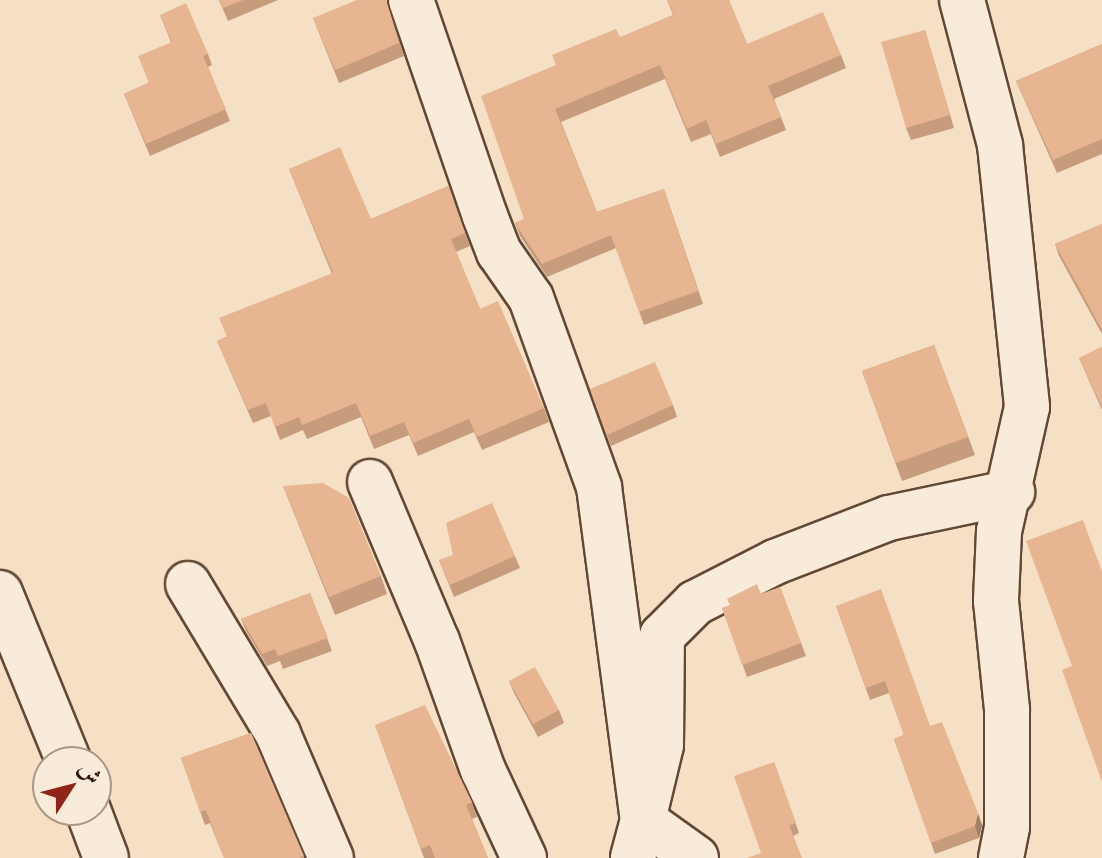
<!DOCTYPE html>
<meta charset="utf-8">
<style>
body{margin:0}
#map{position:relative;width:1102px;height:858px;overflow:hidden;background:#f5e0c5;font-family:"IM FELL French Canon",Amiri,serif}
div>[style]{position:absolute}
.roads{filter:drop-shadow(2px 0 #634835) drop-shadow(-2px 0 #634835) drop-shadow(0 2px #634835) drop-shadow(0 -2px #634835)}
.minor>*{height:44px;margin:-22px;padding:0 22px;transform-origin:22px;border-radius:22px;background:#f8ebd9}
.wall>*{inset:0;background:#c79c7d}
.shaded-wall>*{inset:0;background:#a27f66}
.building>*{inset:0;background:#e7b591}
span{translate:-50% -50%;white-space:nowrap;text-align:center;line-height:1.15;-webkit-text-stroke:8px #f8ebd9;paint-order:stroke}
.north{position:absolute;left:32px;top:746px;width:80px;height:80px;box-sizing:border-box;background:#f8ebd9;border:2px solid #a99684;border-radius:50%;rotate:54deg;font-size:22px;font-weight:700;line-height:32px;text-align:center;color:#321605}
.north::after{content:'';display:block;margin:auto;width:28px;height:36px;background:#8f2418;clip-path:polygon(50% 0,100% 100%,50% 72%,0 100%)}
</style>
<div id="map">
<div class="roads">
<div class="minor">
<div style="left:411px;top:0;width:228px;rotate:71.1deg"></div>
<div style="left:485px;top:216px;width:39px;rotate:69deg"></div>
<div style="left:499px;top:252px;width:56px;rotate:55.2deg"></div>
<div style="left:531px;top:298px;width:201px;rotate:70.2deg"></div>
<div style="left:599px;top:487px;width:336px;rotate:82.5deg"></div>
<div style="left:643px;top:820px;width:39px;rotate:105deg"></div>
<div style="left:962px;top:0;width:150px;rotate:75.3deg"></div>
<div style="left:1000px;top:145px;width:263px;rotate:84.1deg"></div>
<div style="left:1027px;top:407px;width:127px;rotate:102.7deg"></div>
<div style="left:999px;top:531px;width:70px;rotate:92.5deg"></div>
<div style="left:996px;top:601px;width:110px;rotate:84.2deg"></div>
<div style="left:1007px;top:710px;width:117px;rotate:90deg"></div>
<div style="left:1007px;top:827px;width:32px;rotate:101deg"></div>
<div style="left:370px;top:482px;width:173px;rotate:67.2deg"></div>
<div style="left:437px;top:641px;width:137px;rotate:70.4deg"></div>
<div style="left:483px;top:770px;width:97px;rotate:65deg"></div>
<div style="left:188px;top:584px;width:175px;rotate:59deg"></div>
<div style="left:278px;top:734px;width:135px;rotate:66.9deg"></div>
<div style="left:0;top:593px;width:183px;rotate:67.8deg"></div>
<div style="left:88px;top:810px;width:51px;rotate:69.4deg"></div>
<div style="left:696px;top:858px;width:65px;rotate:-144.4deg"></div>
<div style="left:643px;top:820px;width:77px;rotate:-76.5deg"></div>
<div style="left:661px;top:745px;width:109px;rotate:-89.5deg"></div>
<div style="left:662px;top:636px;width:47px;rotate:-45deg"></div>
<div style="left:695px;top:603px;width:90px;rotate:-27.1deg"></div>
<div style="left:775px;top:562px;width:122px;rotate:-21.1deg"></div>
<div style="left:889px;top:518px;width:126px;rotate:-11.9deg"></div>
</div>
</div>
<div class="wall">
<div style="clip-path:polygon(219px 0,278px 0,228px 21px)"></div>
<div style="clip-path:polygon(386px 0,404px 56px,339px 83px,313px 18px)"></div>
<div style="clip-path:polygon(667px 0,729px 0,747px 44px,841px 55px,846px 68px,774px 99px,786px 130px,720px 157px,711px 134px,691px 142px,665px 79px,561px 122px,597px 212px,664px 189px,703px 304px,644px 325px,616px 248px,547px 277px,520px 236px,515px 223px,524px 219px,556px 65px,673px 15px)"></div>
<div style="clip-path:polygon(160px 15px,208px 54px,212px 65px,208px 67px,230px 121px,150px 156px,124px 94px,148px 83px,171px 42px)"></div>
<div style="clip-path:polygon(925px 30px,954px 128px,911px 140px,906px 128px)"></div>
<div style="clip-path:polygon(1102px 44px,1102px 154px,1057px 173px,1016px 81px)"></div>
<div style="clip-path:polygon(289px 169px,371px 219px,448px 186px,470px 246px,456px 252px,480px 309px,544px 408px,549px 422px,482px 450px,474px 432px,418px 456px,409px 435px,374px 449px,361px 417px,307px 439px,303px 430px,280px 440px,271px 416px,253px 423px,217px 341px,226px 337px,332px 274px)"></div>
<div style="clip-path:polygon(1102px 224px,1102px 334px,1059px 256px,1055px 244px)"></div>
<div style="clip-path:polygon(934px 345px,975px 455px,902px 481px,862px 371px)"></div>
<div style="clip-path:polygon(1102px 347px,1102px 410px,1079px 358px)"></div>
<div style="clip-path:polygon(590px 389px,673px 405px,677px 417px,611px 446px)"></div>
<div style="clip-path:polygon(283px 486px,381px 576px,387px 594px,335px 615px)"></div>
<div style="clip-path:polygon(515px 556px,520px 568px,454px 597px,439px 560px)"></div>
<div style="clip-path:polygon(780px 587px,806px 656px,747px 677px,722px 608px)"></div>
<div style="clip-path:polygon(310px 593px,332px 651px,283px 669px,280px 661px,267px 666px,246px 631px,241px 619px)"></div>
<div style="clip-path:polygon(836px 606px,930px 726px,982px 825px,979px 838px,935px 854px,894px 739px,904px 735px,889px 693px,870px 700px)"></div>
<div style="clip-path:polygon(509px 681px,559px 710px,564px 723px,538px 737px,514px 693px)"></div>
<div style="clip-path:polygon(375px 725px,472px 802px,477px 817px,472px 819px,488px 858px,424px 858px)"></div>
<div style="clip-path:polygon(251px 733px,304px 858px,224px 858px,210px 823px,205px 825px,181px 758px)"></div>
<div style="clip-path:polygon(774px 762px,799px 833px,761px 853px)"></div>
</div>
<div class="shaded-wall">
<div style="clip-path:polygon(978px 813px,982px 825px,979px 838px,975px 826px)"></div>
</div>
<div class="building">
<div style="clip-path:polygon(220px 0,243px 0,223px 8px)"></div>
<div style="clip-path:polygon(357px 0,386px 0,399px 43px,335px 70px,313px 18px)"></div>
<div style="clip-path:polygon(667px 0,729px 0,747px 44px,823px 12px,841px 55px,768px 86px,781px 117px,716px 144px,706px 120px,687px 129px,660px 65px,555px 109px,597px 212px,664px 189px,698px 291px,639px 312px,611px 235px,542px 264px,515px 223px,524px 219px,481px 96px,556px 65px,552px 55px,616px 29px,620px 37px,674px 15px)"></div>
<div style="clip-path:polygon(186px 3px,208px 54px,203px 56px,226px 109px,146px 144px,124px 94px,149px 83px,138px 56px,172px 42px,160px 15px)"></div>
<div style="clip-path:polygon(925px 30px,950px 115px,906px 128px,881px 42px)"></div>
<div style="clip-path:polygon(1102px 44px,1102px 139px,1053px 160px,1016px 81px)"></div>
<div style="clip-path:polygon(340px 147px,371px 219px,448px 186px,465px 233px,451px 239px,480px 309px,498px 301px,544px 408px,477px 437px,469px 419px,413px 443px,404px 422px,370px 436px,356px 403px,302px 425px,299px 417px,275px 427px,266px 403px,248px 410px,217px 341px,227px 337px,219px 318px,333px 273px,289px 169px)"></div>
<div style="clip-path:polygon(1102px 224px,1102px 330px,1055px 244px)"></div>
<div style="clip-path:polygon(934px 345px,968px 437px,896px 463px,862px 371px)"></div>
<div style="clip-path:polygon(1102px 347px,1102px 407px,1079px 358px)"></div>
<div style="clip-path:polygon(655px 362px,673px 405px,607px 435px,590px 389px)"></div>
<div style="clip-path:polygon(323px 483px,349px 498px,381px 576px,329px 597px,283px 486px)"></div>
<div style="clip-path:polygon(492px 503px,515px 556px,450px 585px,439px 560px,453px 555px,446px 523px)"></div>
<div style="clip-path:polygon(1083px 520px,1102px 572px,1102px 782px,1062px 670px,1072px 666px,1026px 541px)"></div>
<div style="clip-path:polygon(757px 584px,761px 594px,780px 587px,801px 643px,742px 665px,722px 608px,730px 605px,727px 599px)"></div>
<div style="clip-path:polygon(881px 589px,930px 726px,942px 722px,978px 813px,975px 826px,931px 843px,894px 739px,904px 735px,885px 681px,866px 688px,836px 606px)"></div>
<div style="clip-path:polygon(310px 593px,328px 638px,278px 656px,275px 649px,262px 654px,241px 619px)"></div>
<div style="clip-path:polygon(535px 667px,559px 710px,533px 724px,509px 681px)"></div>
<div style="clip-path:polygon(425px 705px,472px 802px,466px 805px,488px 858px,435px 858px,430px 845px,421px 849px,375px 725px)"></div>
<div style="clip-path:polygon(251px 733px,304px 856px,298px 858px,224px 858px,206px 810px,200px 812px,181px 758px)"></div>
<div style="clip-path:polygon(774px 762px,796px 823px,789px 825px,802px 858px,747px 858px,761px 853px,734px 776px)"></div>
</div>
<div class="north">ش</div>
</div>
